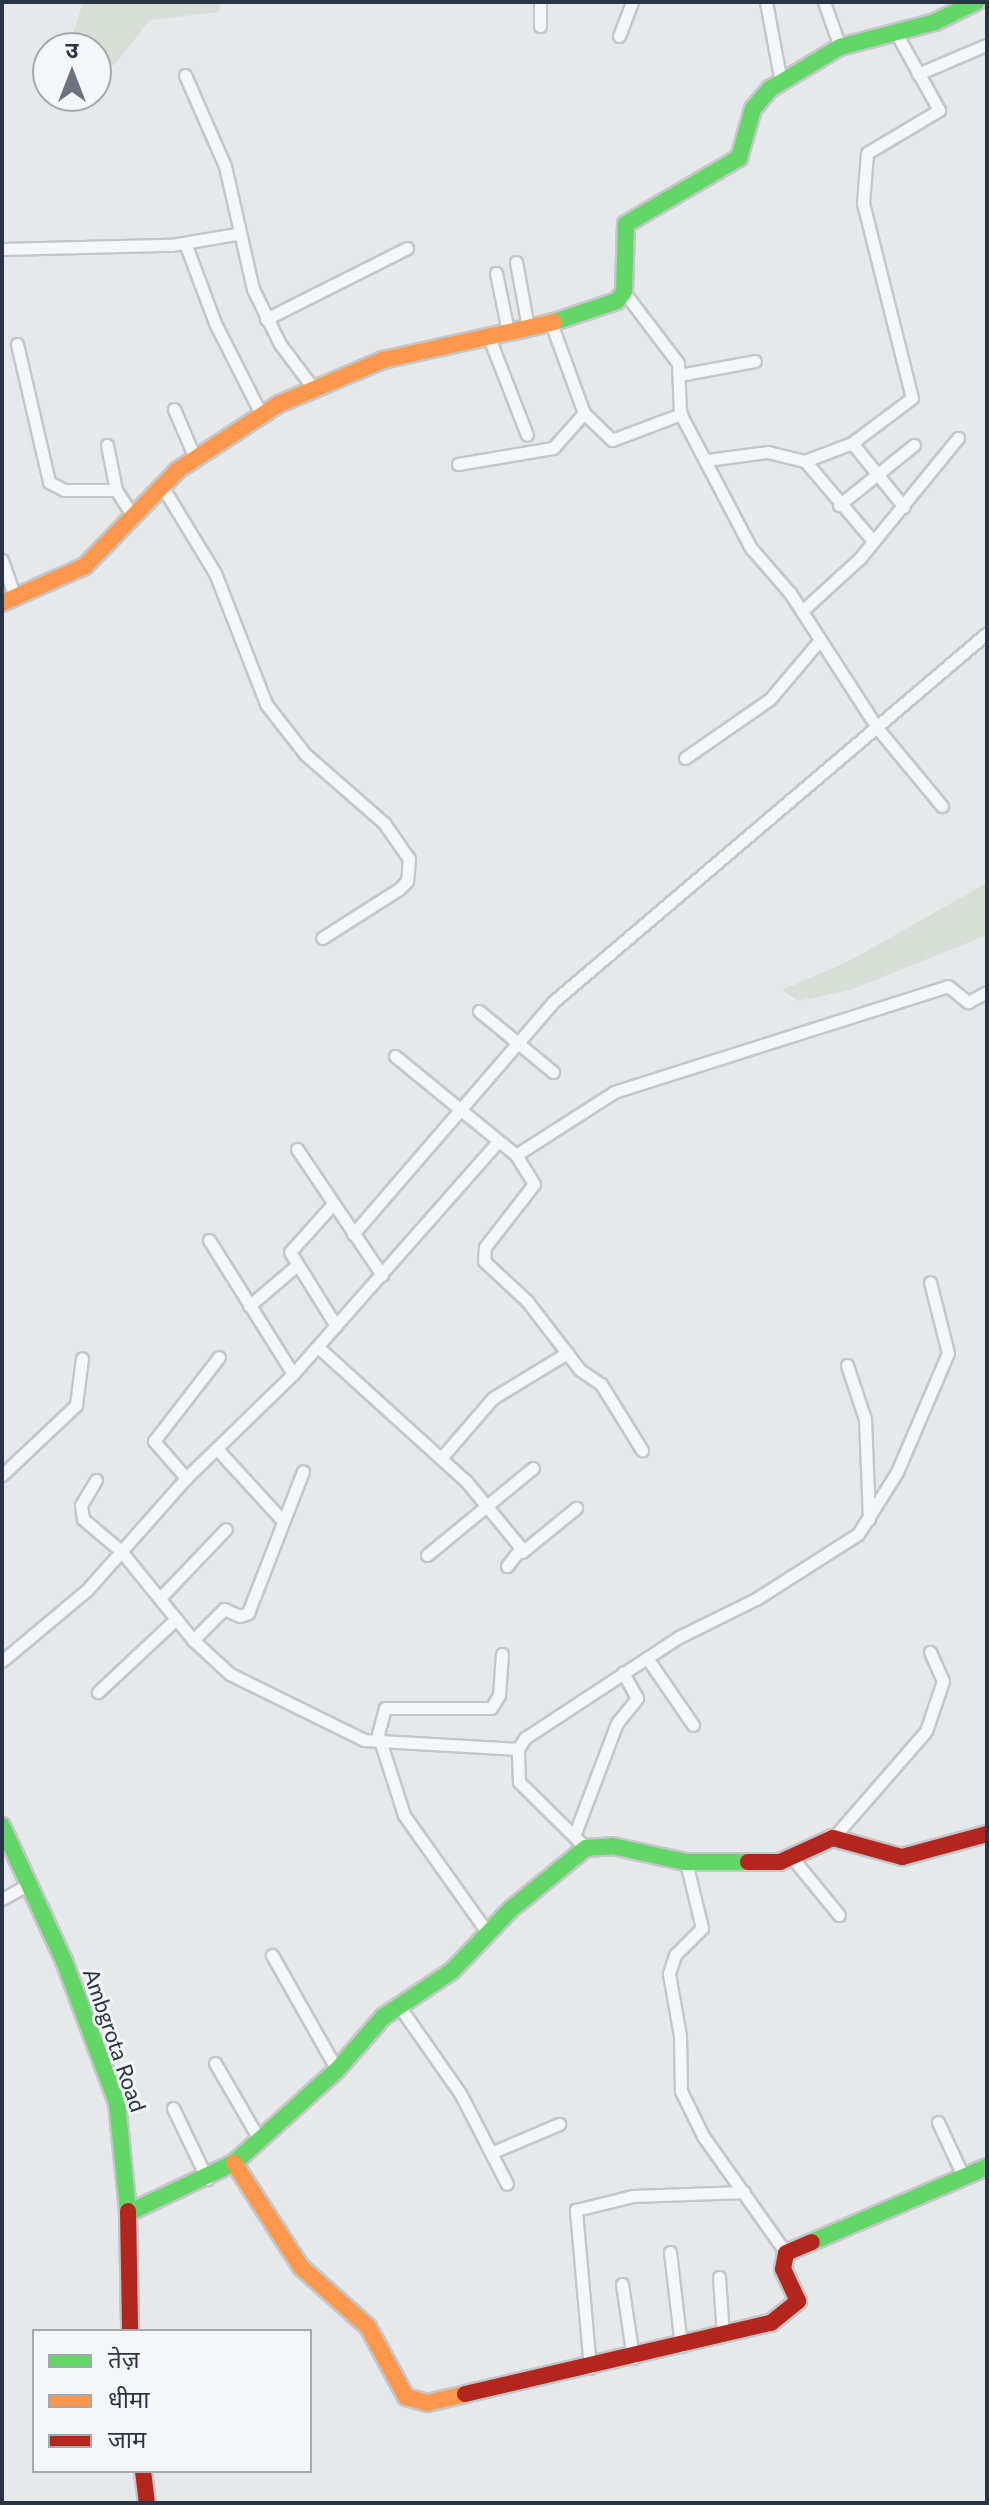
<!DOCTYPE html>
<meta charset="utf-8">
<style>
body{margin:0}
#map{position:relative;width:989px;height:2505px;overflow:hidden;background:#e6e8ea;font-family:Lato,"Noto Sans Devanagari",sans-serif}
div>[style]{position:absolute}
.green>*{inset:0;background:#d6ded6}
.roads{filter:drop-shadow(2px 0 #c4c6c8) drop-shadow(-2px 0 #c4c6c8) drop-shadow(0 2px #c4c6c8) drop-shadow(0 -2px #c4c6c8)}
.street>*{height:11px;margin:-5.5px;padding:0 5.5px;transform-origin:5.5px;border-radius:5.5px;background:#f5f6f7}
.fast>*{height:16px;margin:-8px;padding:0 8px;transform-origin:8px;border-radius:8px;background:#63d668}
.slow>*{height:16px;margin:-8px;padding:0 8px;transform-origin:8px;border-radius:8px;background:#ff974d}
.jam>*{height:16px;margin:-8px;padding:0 8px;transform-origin:8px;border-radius:8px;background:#b3261e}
span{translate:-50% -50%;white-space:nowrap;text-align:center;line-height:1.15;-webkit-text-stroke:6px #f4f6f9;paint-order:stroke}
.street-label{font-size:22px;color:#2b3445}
.frame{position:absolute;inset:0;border:4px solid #2b3445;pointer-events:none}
.legend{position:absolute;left:32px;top:2329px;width:280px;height:144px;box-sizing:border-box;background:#f4f6f9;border:2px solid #a4a8b1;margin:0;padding:10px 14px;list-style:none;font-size:24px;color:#2b3445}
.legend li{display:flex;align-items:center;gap:16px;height:40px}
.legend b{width:40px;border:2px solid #a4a8b1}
.north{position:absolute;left:32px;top:32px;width:80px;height:80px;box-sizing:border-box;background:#f4f6f9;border:2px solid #a4a8b1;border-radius:50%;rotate:0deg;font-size:22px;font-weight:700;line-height:32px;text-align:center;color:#2b3445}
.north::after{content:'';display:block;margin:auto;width:28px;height:36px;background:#6c737f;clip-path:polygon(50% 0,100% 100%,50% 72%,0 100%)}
</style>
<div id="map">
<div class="green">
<div style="clip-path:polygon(83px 2px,220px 2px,219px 12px,150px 20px,115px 64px,96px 75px,96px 48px,69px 48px)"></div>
<div style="clip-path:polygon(987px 883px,987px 935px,850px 990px,798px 1001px,782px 990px,849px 961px)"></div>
</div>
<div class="roads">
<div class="street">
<div style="left:766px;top:2px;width:81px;rotate:79.4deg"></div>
<div style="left:824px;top:2px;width:48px;rotate:70.4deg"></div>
<div style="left:540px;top:26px;width:24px;rotate:-90deg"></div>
<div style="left:619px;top:36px;width:36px;rotate:-69deg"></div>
<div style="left:918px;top:74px;width:74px;rotate:-23.1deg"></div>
<div style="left:185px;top:75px;width:99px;rotate:66.3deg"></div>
<div style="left:225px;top:166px;width:126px;rotate:77.2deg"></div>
<div style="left:253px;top:289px;width:61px;rotate:63.9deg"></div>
<div style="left:280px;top:344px;width:55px;rotate:53.1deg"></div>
<div style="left:185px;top:243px;width:85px;rotate:69.4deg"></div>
<div style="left:215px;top:323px;width:102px;rotate:63.2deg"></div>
<div style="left:2px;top:249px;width:169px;rotate:-1.4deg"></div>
<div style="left:171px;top:245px;width:67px;rotate:-9.5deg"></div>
<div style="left:516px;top:262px;width:66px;rotate:79.5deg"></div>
<div style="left:496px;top:273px;width:59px;rotate:78.3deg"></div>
<div style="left:624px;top:292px;width:89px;rotate:52.7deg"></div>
<div style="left:678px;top:363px;width:50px;rotate:87.7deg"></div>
<div style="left:680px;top:413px;width:153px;rotate:62.3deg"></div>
<div style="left:751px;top:548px;width:60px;rotate:49.1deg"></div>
<div style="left:790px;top:593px;width:162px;rotate:57.1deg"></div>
<div style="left:878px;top:729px;width:100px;rotate:50.3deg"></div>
<div style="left:266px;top:319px;width:158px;rotate:-26.7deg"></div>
<div style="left:551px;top:323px;width:96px;rotate:69.9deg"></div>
<div style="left:584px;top:413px;width:39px;rotate:44deg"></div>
<div style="left:612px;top:440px;width:74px;rotate:-20.6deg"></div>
<div style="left:488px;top:335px;width:107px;rotate:68.7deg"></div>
<div style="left:17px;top:344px;width:142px;rotate:76.9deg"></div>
<div style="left:49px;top:482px;width:17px;rotate:28deg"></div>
<div style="left:64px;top:490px;width:52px"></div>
<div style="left:679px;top:375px;width:77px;rotate:-10.4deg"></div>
<div style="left:174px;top:409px;width:51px;rotate:66.9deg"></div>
<div style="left:852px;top:443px;width:82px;rotate:50.9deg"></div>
<div style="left:107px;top:445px;width:46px;rotate:78.7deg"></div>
<div style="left:116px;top:490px;width:33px;rotate:57deg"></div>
<div style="left:707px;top:460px;width:62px;rotate:-7.5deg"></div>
<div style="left:768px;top:452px;width:38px;rotate:14deg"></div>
<div style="left:805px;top:461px;width:50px;rotate:-21deg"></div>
<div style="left:852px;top:443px;width:75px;rotate:-36.9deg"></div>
<div style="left:912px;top:398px;width:201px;rotate:-104.1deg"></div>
<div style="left:863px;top:203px;width:50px;rotate:-85.4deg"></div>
<div style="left:867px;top:153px;width:84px;rotate:-30.8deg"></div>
<div style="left:939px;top:110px;width:88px;rotate:-119.2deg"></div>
<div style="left:805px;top:461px;width:105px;rotate:49.6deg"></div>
<div style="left:458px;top:464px;width:96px;rotate:-9.6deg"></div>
<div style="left:553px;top:448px;width:47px;rotate:-48.5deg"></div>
<div style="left:162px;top:486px;width:102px;rotate:58.7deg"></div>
<div style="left:215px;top:573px;width:141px;rotate:68.7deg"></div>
<div style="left:266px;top:704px;width:63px;rotate:52deg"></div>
<div style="left:305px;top:754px;width:105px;rotate:41.1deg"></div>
<div style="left:384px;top:823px;width:44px;rotate:55.2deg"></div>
<div style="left:409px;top:859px;width:22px;rotate:95deg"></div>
<div style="left:407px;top:881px;width:11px;rotate:135deg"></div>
<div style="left:399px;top:889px;width:91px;rotate:147.5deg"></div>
<div style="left:839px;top:505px;width:96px;rotate:-38.7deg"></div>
<div style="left:2px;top:560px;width:39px;rotate:71deg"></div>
<div style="left:802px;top:611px;width:79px;rotate:-42.4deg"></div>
<div style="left:860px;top:558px;width:155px;rotate:-50.8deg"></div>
<div style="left:685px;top:758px;width:103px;rotate:-34.8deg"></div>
<div style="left:770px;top:699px;width:76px;rotate:-49.8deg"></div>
<div style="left:479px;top:1011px;width:96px;rotate:39.5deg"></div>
<div style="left:395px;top:1056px;width:156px;rotate:39.3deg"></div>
<div style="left:516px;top:1155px;width:117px;rotate:-32.7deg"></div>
<div style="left:614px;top:1092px;width:350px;rotate:-17.6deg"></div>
<div style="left:948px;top:986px;width:26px;rotate:39deg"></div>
<div style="left:968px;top:1002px;width:21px;rotate:-28deg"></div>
<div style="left:297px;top:1149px;width:152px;rotate:56deg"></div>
<div style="left:516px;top:1155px;width:34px;rotate:58deg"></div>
<div style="left:534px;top:1184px;width:80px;rotate:127.9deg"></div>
<div style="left:485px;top:1247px;width:14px;rotate:94deg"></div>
<div style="left:484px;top:1261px;width:59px;rotate:42.9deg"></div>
<div style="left:527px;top:1301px;width:87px;rotate:52.5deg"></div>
<div style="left:580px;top:1370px;width:25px;rotate:34deg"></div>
<div style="left:601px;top:1384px;width:78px;rotate:58.2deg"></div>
<div style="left:333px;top:1204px;width:64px;rotate:131.9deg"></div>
<div style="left:290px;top:1252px;width:87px;rotate:58.1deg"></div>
<div style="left:353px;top:1234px;width:306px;rotate:-49.2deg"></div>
<div style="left:553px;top:1002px;width:570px;rotate:-40.37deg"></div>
<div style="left:209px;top:1240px;width:158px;rotate:57.9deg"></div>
<div style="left:249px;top:1306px;width:63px;rotate:-40.5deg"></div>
<div style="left:318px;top:1347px;width:200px;rotate:42.2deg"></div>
<div style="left:466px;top:1481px;width:87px;rotate:50.6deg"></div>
<div style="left:521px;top:1548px;width:23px;rotate:128deg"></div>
<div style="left:847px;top:1365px;width:57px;rotate:71.6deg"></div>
<div style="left:865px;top:1419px;width:100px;rotate:87.7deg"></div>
<div style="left:217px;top:1449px;width:98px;rotate:47.5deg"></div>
<div style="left:442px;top:1457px;width:78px;rotate:-49.2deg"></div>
<div style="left:493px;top:1398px;width:87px;rotate:-31.3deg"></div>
<div style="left:2px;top:1475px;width:102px;rotate:-43.4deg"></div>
<div style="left:76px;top:1405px;width:47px;rotate:-82.7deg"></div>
<div style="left:186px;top:1478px;width:49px;rotate:-130.9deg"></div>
<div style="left:154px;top:1441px;width:106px;rotate:-52.3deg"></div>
<div style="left:96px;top:1480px;width:29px;rotate:121deg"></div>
<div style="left:81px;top:1505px;width:14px;rotate:82deg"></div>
<div style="left:83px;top:1519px;width:50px;rotate:40.1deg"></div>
<div style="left:121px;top:1551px;width:114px;rotate:51deg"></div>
<div style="left:193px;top:1640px;width:50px;rotate:42.6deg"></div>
<div style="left:230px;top:1674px;width:149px;rotate:26.2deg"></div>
<div style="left:364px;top:1740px;width:154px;rotate:3.3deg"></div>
<div style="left:522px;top:1552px;width:70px;rotate:-39.2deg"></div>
<div style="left:427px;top:1555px;width:137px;rotate:-39.4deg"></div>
<div style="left:160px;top:1598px;width:95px;rotate:-46.3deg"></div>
<div style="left:193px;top:1640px;width:44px;rotate:-45deg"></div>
<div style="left:224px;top:1609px;width:17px;rotate:24deg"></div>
<div style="left:240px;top:1616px;width:9px;rotate:-21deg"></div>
<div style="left:248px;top:1613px;width:152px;rotate:-68.8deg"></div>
<div style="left:647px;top:1658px;width:81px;rotate:55.5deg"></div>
<div style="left:2px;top:1661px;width:111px;rotate:-39.9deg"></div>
<div style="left:87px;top:1590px;width:149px;rotate:-48.5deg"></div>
<div style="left:186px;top:1478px;width:149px;rotate:-44.2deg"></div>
<div style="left:293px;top:1374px;width:307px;rotate:-48.6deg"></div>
<div style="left:98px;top:1692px;width:107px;rotate:-43.1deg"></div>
<div style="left:574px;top:1836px;width:121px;rotate:-69.2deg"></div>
<div style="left:617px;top:1723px;width:32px;rotate:-51deg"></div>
<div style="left:637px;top:1698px;width:29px;rotate:-119deg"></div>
<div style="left:833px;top:1838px;width:142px;rotate:-49deg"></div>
<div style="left:926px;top:1731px;width:53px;rotate:-71.2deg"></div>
<div style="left:943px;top:1681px;width:32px;rotate:-114deg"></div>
<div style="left:586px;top:1848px;width:94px;rotate:-135.4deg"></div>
<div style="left:519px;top:1782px;width:33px;rotate:-92deg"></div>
<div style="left:518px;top:1749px;width:13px;rotate:-58deg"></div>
<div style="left:525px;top:1738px;width:184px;rotate:-33.3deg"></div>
<div style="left:679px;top:1637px;width:86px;rotate:-26.3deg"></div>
<div style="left:756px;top:1599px;width:121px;rotate:-32.5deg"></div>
<div style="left:858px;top:1534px;width:73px;rotate:-57.8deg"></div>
<div style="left:897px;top:1472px;width:129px;rotate:-66.8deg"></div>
<div style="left:948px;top:1353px;width:73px;rotate:-104.2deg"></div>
<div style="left:794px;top:1860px;width:71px;rotate:50.7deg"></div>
<div style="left:686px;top:1862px;width:68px;rotate:76.4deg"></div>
<div style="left:702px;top:1928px;width:38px;rotate:135deg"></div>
<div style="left:675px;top:1955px;width:20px;rotate:108deg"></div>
<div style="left:669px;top:1974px;width:63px;rotate:79.9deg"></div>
<div style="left:680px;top:2036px;width:55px;rotate:89deg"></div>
<div style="left:681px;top:2091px;width:50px;rotate:63.9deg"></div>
<div style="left:703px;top:2136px;width:143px;rotate:54.6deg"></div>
<div style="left:2px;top:1899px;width:31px;rotate:-29deg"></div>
<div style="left:487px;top:1932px;width:143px;rotate:-125.4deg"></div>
<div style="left:404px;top:1815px;width:85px;rotate:-107.8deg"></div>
<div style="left:378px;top:1734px;width:27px;rotate:-75deg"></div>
<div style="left:385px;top:1708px;width:106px"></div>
<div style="left:491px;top:1708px;width:15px;rotate:-58deg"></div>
<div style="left:499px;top:1695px;width:41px;rotate:-85.8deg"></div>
<div style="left:272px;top:1955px;width:132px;rotate:60.5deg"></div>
<div style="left:399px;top:2006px;width:106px;rotate:55deg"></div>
<div style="left:460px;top:2093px;width:102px;rotate:62.7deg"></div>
<div style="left:215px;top:2063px;width:88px;rotate:59.9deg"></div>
<div style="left:173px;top:2108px;width:79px;rotate:64.4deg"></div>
<div style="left:938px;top:2122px;width:62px;rotate:65.1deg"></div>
<div style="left:493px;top:2152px;width:72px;rotate:-23deg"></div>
<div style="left:670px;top:2252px;width:95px;rotate:83.3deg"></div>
<div style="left:719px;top:2277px;width:58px;rotate:86.1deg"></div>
<div style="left:622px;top:2284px;width:75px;rotate:81.5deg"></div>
<div style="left:590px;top:2368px;width:159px;rotate:-95.1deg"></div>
<div style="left:576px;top:2210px;width:59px;rotate:-13.8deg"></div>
<div style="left:633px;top:2196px;width:111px;rotate:-2.1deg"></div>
</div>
<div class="fast">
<div style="left:554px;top:322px;width:66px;rotate:-18.4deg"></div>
<div style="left:617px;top:301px;width:11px;rotate:-52deg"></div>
<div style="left:624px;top:292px;width:68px;rotate:-88.3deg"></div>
<div style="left:626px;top:224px;width:131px;rotate:-30.3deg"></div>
<div style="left:739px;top:158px;width:51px;rotate:-74.1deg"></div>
<div style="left:753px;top:109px;width:26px;rotate:-50deg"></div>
<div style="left:770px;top:89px;width:82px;rotate:-31deg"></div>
<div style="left:840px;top:47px;width:98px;rotate:-14.7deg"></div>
<div style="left:935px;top:22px;width:46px;rotate:-26deg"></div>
<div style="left:2px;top:1826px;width:149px;rotate:65.3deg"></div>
<div style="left:64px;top:1961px;width:152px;rotate:69.5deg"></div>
<div style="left:117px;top:2103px;width:109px;rotate:84.2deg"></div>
<div style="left:128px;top:2213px;width:117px;rotate:-25.3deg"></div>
<div style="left:234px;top:2163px;width:139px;rotate:-42.1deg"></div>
<div style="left:337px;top:2070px;width:70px;rotate:-49deg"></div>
<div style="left:383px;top:2017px;width:83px;rotate:-33.7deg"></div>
<div style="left:452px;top:1971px;width:84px;rotate:-46.4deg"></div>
<div style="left:510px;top:1910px;width:98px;rotate:-39.2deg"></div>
<div style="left:586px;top:1848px;width:26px;rotate:-4deg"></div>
<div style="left:612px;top:1846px;width:76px;rotate:12.2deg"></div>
<div style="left:686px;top:1862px;width:62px"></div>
<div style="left:812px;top:2242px;width:190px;rotate:-23.2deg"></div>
</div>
<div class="slow">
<div style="left:2px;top:603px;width:91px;rotate:-24deg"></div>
<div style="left:85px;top:566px;width:134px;rotate:-45.9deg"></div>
<div style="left:178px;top:470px;width:121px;rotate:-33.2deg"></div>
<div style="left:279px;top:404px;width:113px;rotate:-22.9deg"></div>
<div style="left:383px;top:360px;width:175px;rotate:-12.5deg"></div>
<div style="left:234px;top:2163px;width:124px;rotate:57.2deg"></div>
<div style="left:301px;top:2267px;width:90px;rotate:41.8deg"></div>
<div style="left:368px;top:2327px;width:80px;rotate:61.5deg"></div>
<div style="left:406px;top:2397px;width:22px;rotate:16deg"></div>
<div style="left:427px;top:2403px;width:39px;rotate:-13deg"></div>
</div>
<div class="jam">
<div style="left:748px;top:1862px;width:32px"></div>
<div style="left:780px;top:1862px;width:58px;rotate:-24.4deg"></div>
<div style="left:833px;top:1838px;width:72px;rotate:15.4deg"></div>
<div style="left:902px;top:1857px;width:88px;rotate:-15.1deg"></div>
<div style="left:128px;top:2211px;width:120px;rotate:89deg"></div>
<div style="left:465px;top:2394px;width:314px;rotate:-13.1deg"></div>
<div style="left:771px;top:2323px;width:35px;rotate:-39deg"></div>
<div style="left:798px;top:2301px;width:35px;rotate:-115deg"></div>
<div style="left:783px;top:2269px;width:16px;rotate:-79deg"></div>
<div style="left:786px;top:2253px;width:28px;rotate:-23deg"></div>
<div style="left:143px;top:2471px;width:32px;rotate:83deg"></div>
</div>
</div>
<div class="street-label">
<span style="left:115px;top:2040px;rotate:71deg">Ambgrota Road</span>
</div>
<div class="frame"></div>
<ul class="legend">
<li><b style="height:10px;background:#63d668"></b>तेज़</li>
<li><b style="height:10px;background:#ff974d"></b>धीमा</li>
<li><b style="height:10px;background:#b3261e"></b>जाम</li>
</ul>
<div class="north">उ</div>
</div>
